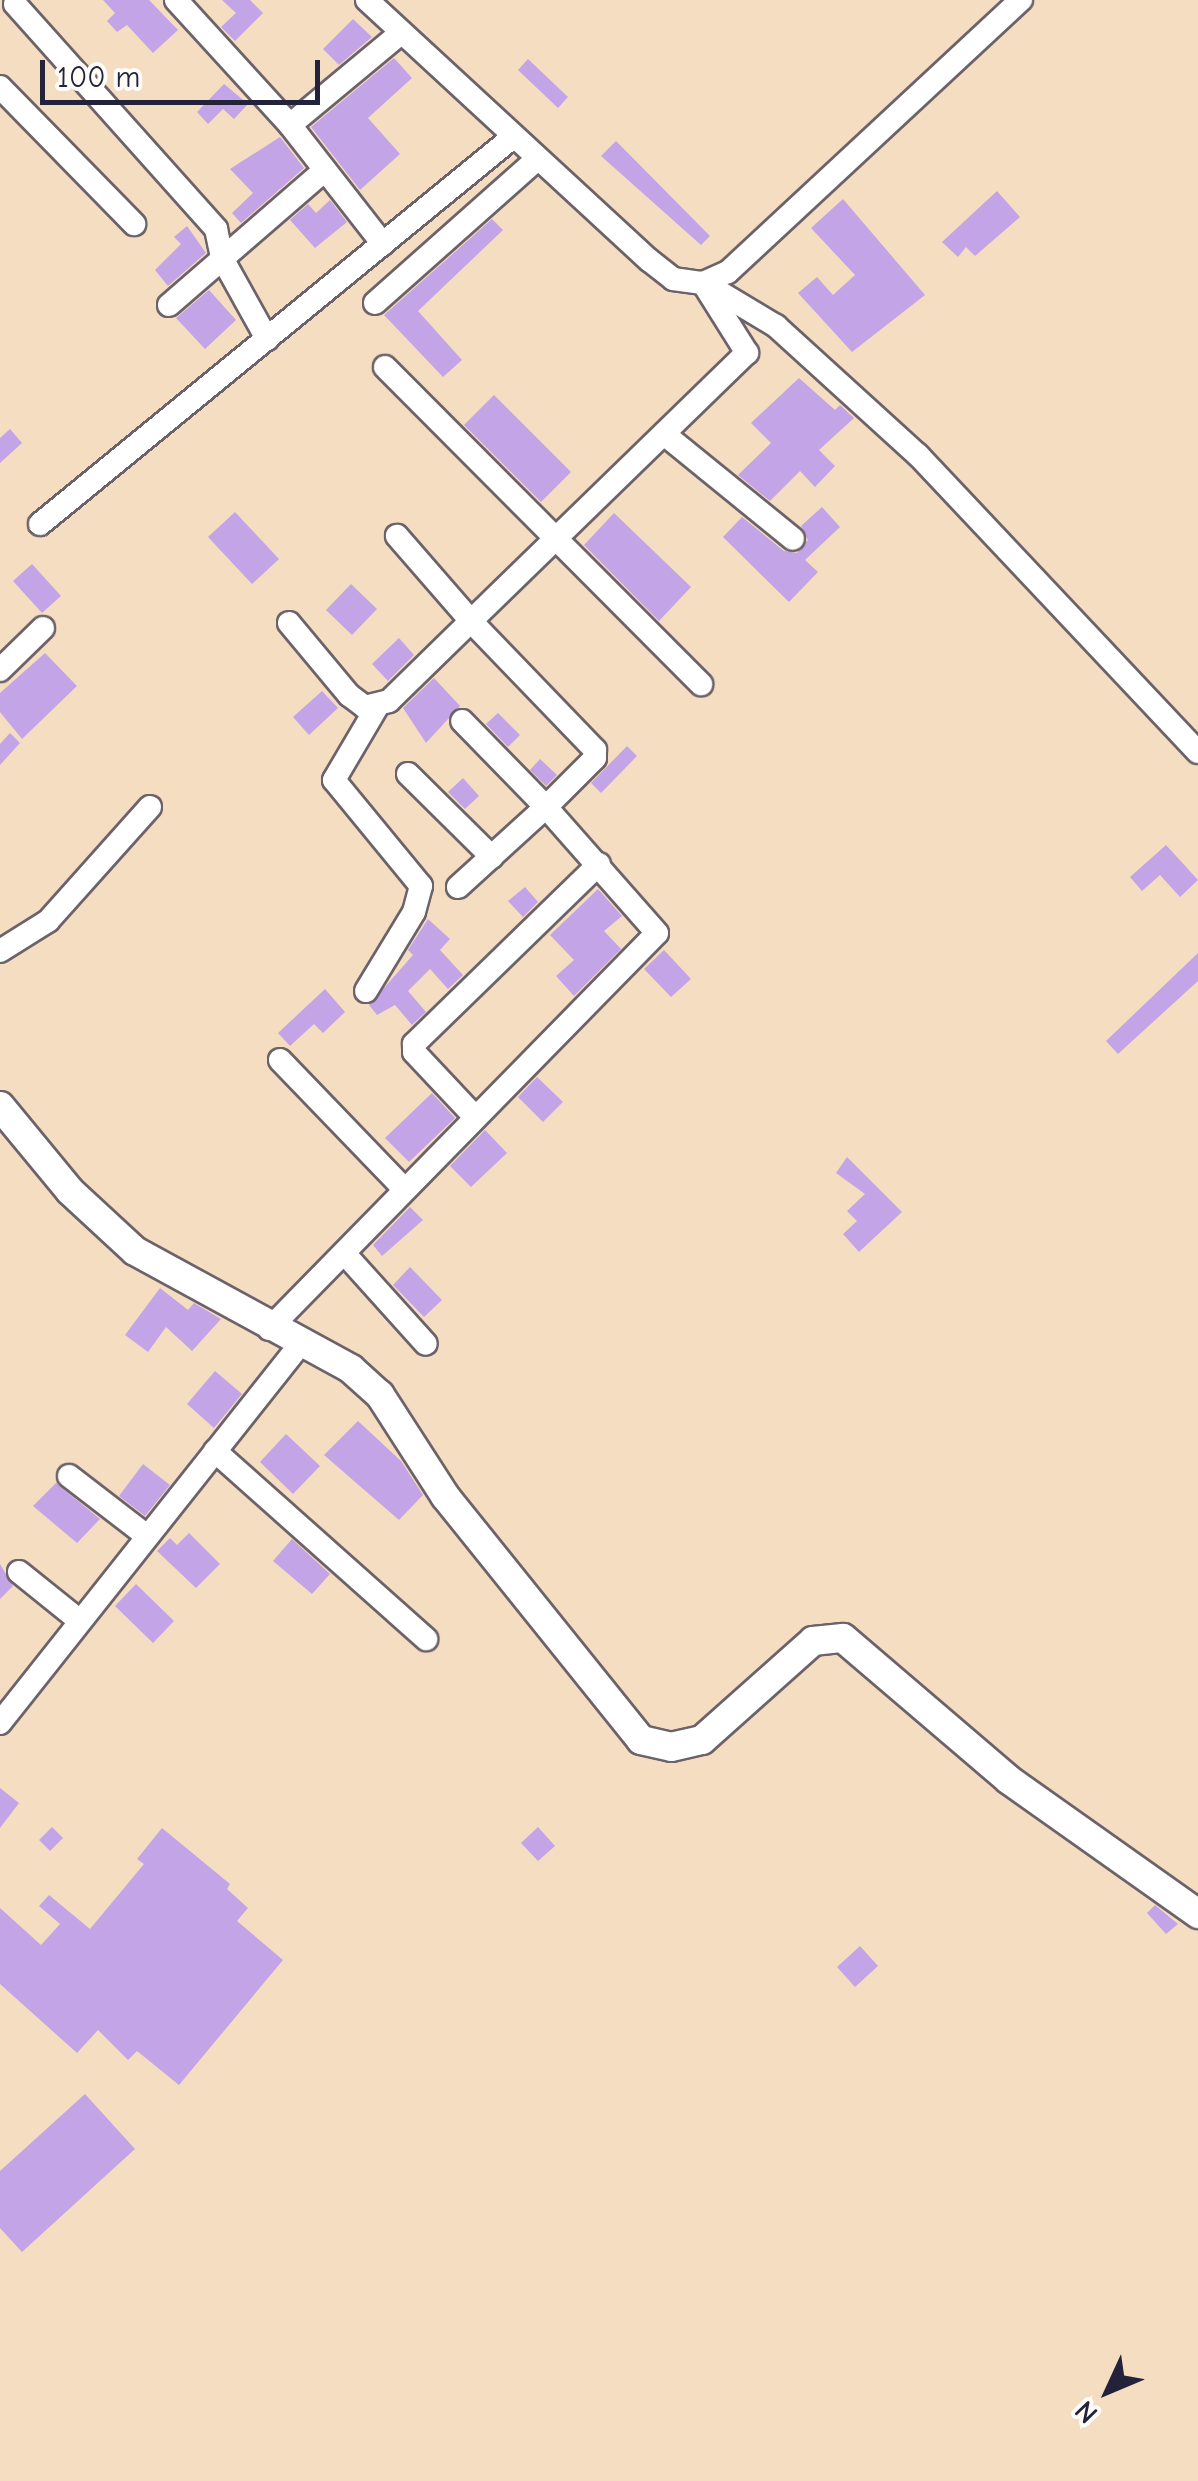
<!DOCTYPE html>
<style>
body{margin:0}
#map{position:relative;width:1198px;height:2481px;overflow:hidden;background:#f5ddc2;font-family:"Comic Neue",sans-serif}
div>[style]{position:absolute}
.building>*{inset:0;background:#c3a4e6}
.roads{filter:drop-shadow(2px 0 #6c636a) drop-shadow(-2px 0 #6c636a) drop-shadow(0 2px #6c636a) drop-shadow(0 -2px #6c636a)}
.minor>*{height:22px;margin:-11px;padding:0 11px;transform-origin:11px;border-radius:11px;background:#fff}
.major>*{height:28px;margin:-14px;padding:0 14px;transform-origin:14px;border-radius:14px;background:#fff}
span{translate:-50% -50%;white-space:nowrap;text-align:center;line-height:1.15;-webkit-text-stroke:8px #fdfcf7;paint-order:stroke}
.north{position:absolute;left:1058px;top:2341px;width:100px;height:100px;-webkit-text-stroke:8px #fdfcf7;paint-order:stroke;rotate:226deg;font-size:28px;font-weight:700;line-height:40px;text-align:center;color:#22223b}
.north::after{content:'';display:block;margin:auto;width:35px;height:45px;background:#22223b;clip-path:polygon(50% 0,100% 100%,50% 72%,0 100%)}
.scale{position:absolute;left:40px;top:60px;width:280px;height:45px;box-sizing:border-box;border:5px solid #22223b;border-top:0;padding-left:12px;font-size:30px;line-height:35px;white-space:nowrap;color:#22223b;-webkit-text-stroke:8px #fdfcf7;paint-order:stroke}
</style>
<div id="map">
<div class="building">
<div style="clip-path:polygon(103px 0,149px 0,178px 30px,153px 53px,127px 25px,117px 32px,107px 21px,115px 13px)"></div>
<div style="clip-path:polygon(222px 0,250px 0,263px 13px,235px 41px,221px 27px,236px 13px)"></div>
<div style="clip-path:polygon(353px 19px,372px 37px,339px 65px,323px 49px)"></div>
<div style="clip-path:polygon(394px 58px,412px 78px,368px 118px,400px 154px,360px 190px,311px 127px)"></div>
<div style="clip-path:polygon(528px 59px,568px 97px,558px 108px,518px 70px)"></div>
<div style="clip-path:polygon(224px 84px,248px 104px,234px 119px,223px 109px,208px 124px,197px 112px)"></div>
<div style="clip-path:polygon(280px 137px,304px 168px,241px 223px,232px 213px,253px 193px,230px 169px)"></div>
<div style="clip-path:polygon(616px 141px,710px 236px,701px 245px,601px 156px)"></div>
<div style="clip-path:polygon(997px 191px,1020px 217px,975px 256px,966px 247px,958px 257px,942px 242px)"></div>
<div style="clip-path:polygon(843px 199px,925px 295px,852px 352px,798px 293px,817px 277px,833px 295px,855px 275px,811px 228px)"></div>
<div style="clip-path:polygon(330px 200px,347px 222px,315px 248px,290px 220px,308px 204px,316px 213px)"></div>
<div style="clip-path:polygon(492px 219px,503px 230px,418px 311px,462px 360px,443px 377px,384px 315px)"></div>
<div style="clip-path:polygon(187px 226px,206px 253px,168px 286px,155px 270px,181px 244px,174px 237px)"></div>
<div style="clip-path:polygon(209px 290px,236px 320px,205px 349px,176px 318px)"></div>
<div style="clip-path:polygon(799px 378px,835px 410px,840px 405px,854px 418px,819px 450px,835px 466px,815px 487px,800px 471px,770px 501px,738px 475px,771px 443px,751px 423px)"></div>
<div style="clip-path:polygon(494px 395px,571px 472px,541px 502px,464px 425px)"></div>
<div style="clip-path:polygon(10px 429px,22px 443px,0 463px,0 438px)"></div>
<div style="clip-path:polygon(822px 507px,840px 527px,805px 560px,818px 572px,789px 602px,723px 537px,742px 517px,784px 551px,797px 553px,808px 540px,801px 526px)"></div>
<div style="clip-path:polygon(235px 512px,279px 559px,252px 584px,208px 537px)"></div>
<div style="clip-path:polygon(614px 513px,691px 587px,659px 621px,584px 545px)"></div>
<div style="clip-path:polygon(32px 564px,61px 596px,42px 613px,13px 581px)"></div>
<div style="clip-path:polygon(351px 584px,377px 609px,352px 635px,326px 610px)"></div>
<div style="clip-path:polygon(399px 638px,414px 655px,388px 681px,372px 664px)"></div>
<div style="clip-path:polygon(45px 653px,77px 686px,22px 739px,0 712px,0 693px)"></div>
<div style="clip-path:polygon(434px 678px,460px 706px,426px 743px,403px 708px)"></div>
<div style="clip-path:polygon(322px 691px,338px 708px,309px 735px,293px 717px)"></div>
<div style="clip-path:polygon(498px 713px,520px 735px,508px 747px,486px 724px)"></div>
<div style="clip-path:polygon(10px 733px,20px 743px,0 765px,0 744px)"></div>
<div style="clip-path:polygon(627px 746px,637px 756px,601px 793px,591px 783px)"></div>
<div style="clip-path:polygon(540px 759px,557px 775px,546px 786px,530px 770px)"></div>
<div style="clip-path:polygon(463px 778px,479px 796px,465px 809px,448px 792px)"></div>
<div style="clip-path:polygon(1166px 845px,1198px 880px,1180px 897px,1160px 875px,1142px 891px,1130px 877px)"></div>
<div style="clip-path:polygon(525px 887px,538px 902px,523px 917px,508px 901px)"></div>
<div style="clip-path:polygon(598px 889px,622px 916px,604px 931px,621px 949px,574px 996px,556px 976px,574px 960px,550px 935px)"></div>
<div style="clip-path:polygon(428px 919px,450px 939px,440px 950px,463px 975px,448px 989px,430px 969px,408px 991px,426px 1012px,412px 1025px,395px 1005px,377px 1015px,369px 1005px,413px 955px,408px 950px)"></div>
<div style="clip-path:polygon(664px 950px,691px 979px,671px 997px,644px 969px)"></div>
<div style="clip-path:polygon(1198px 953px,1198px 981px,1118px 1054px,1106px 1041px)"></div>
<div style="clip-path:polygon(325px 989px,345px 1012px,323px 1033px,314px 1024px,290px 1046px,278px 1033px)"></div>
<div style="clip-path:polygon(537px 1077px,563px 1102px,543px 1122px,518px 1097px)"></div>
<div style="clip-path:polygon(432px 1093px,455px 1118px,409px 1162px,385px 1138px)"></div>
<div style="clip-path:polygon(485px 1130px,507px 1153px,471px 1187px,450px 1166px)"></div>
<div style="clip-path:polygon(847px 1157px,902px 1212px,859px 1252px,843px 1234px,857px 1221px,847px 1211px,865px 1194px,836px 1173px)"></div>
<div style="clip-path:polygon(410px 1207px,423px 1220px,382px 1256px,373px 1245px)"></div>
<div style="clip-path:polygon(410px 1267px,442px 1300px,424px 1317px,393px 1285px)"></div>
<div style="clip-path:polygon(160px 1288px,188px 1310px,194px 1303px,221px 1319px,192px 1351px,166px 1327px,148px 1352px,125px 1335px)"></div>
<div style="clip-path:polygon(215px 1371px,242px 1394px,214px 1428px,187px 1404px)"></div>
<div style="clip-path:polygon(358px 1421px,401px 1461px,423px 1495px,399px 1520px,324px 1455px)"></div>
<div style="clip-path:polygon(286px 1434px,320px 1466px,293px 1494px,260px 1462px)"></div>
<div style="clip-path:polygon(143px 1464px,170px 1485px,145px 1516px,119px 1496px)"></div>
<div style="clip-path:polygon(56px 1483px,100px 1519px,77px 1543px,33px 1506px)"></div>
<div style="clip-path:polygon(189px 1533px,220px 1564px,196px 1588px,157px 1551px,170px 1538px,177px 1545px)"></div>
<div style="clip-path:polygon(292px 1539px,330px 1574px,312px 1594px,273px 1561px)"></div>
<div style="clip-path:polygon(0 1564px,13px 1586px,0 1599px)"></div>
<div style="clip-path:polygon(136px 1584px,174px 1621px,153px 1643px,115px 1606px)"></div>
<div style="clip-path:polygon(0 1788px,19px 1803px,0 1828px)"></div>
<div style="clip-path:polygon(52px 1827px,63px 1838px,50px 1851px,39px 1840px)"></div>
<div style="clip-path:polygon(538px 1827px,555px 1846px,538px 1861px,521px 1843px)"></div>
<div style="clip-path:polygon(162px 1828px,230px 1884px,227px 1889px,248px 1908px,237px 1921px,283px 1960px,179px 2085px,137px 2051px,128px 2060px,98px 2030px,77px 2053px,0 1984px,0 1908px,41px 1945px,60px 1924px,39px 1906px,49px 1895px,90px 1929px,144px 1864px,137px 1859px)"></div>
<div style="clip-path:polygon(1155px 1905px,1178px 1924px,1166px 1934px,1147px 1913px)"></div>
<div style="clip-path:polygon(860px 1946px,878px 1966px,855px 1987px,837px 1967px)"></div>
<div style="clip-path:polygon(85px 2094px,135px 2149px,22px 2252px,0 2228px,0 2171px)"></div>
</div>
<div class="roads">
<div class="minor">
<div style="left:176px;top:0;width:169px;rotate:47.6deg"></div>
<div style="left:290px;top:125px;width:151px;rotate:52deg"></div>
<div style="left:367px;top:0;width:384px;rotate:42.7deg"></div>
<div style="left:649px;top:260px;width:31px;rotate:38deg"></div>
<div style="left:673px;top:279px;width:30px;rotate:8deg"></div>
<div style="left:703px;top:283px;width:27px;rotate:-24deg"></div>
<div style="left:728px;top:272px;width:400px;rotate:-42.9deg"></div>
<div style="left:15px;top:4px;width:302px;rotate:48.2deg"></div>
<div style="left:216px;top:229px;width:30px;rotate:78deg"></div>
<div style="left:222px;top:258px;width:93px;rotate:60.9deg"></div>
<div style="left:0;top:87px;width:192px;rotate:45.6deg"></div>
<div style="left:290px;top:125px;width:144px;rotate:-39.7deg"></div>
<div style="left:706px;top:284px;width:82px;rotate:31deg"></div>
<div style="left:776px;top:326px;width:192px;rotate:42.3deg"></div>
<div style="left:918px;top:455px;width:408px;rotate:46.7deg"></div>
<div style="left:375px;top:303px;width:217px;rotate:-41.6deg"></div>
<div style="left:169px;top:305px;width:206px;rotate:-40.9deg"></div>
<div style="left:385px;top:367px;width:448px;rotate:45.1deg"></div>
<div style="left:664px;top:434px;width:166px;rotate:39.1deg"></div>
<div style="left:40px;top:524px;width:611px;rotate:-39.29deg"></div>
<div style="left:289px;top:623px;width:94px;rotate:50.2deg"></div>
<div style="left:349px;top:695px;width:20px;rotate:37deg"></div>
<div style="left:365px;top:707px;width:25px;rotate:-14deg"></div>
<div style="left:389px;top:701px;width:115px;rotate:-44.3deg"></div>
<div style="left:471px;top:621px;width:113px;rotate:-131deg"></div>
<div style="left:0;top:670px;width:60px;rotate:-44.3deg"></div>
<div style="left:408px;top:774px;width:118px;rotate:44.7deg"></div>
<div style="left:458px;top:887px;width:119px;rotate:-42.3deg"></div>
<div style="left:546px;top:807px;width:120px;rotate:-134.3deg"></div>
<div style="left:0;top:951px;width:57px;rotate:-32deg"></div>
<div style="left:48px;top:921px;width:153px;rotate:-48.2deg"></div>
<div style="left:366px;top:991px;width:92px;rotate:-58.7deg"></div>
<div style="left:414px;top:912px;width:27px;rotate:-75deg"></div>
<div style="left:421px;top:886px;width:137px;rotate:-129.4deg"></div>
<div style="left:334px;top:780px;width:85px;rotate:-59.5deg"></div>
<div style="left:280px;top:1060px;width:180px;rotate:46.1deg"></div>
<div style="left:475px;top:1117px;width:89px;rotate:-133.2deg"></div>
<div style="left:414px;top:1052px;width:8px;rotate:-90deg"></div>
<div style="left:414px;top:1044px;width:258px;rotate:-44.2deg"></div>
<div style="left:344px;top:1253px;width:122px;rotate:48deg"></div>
<div style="left:269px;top:1329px;width:554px;rotate:-45.58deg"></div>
<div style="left:657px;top:933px;width:168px;rotate:-131.4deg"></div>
<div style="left:546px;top:807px;width:69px;rotate:-45deg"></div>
<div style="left:595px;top:758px;width:8px;rotate:-90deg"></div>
<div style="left:595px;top:750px;width:179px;rotate:-133.9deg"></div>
<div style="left:471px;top:621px;width:385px;rotate:-44.2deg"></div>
<div style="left:747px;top:353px;width:83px;rotate:-122.2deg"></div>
<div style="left:215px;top:1451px;width:283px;rotate:41.7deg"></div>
<div style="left:69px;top:1476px;width:98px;rotate:37.6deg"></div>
<div style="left:19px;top:1572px;width:78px;rotate:38.8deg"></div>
<div style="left:0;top:1723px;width:483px;rotate:-51.6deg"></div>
</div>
<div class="major">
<div style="left:0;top:1106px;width:110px;rotate:50.5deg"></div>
<div style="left:70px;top:1191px;width:88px;rotate:42.7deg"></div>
<div style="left:135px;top:1251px;width:246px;rotate:28.6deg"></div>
<div style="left:351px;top:1369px;width:39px;rotate:42deg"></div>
<div style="left:380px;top:1395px;width:120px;rotate:57.2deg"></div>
<div style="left:445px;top:1496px;width:313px;rotate:51.2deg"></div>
<div style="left:641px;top:1740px;width:31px;rotate:13deg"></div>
<div style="left:671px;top:1747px;width:32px;rotate:-13deg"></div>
<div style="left:702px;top:1740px;width:149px;rotate:-41.7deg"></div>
<div style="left:813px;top:1641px;width:30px;rotate:-6deg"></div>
<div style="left:843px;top:1638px;width:218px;rotate:40.5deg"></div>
<div style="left:1009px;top:1780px;width:232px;rotate:35.3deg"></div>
</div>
</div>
<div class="north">N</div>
<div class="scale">100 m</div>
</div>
